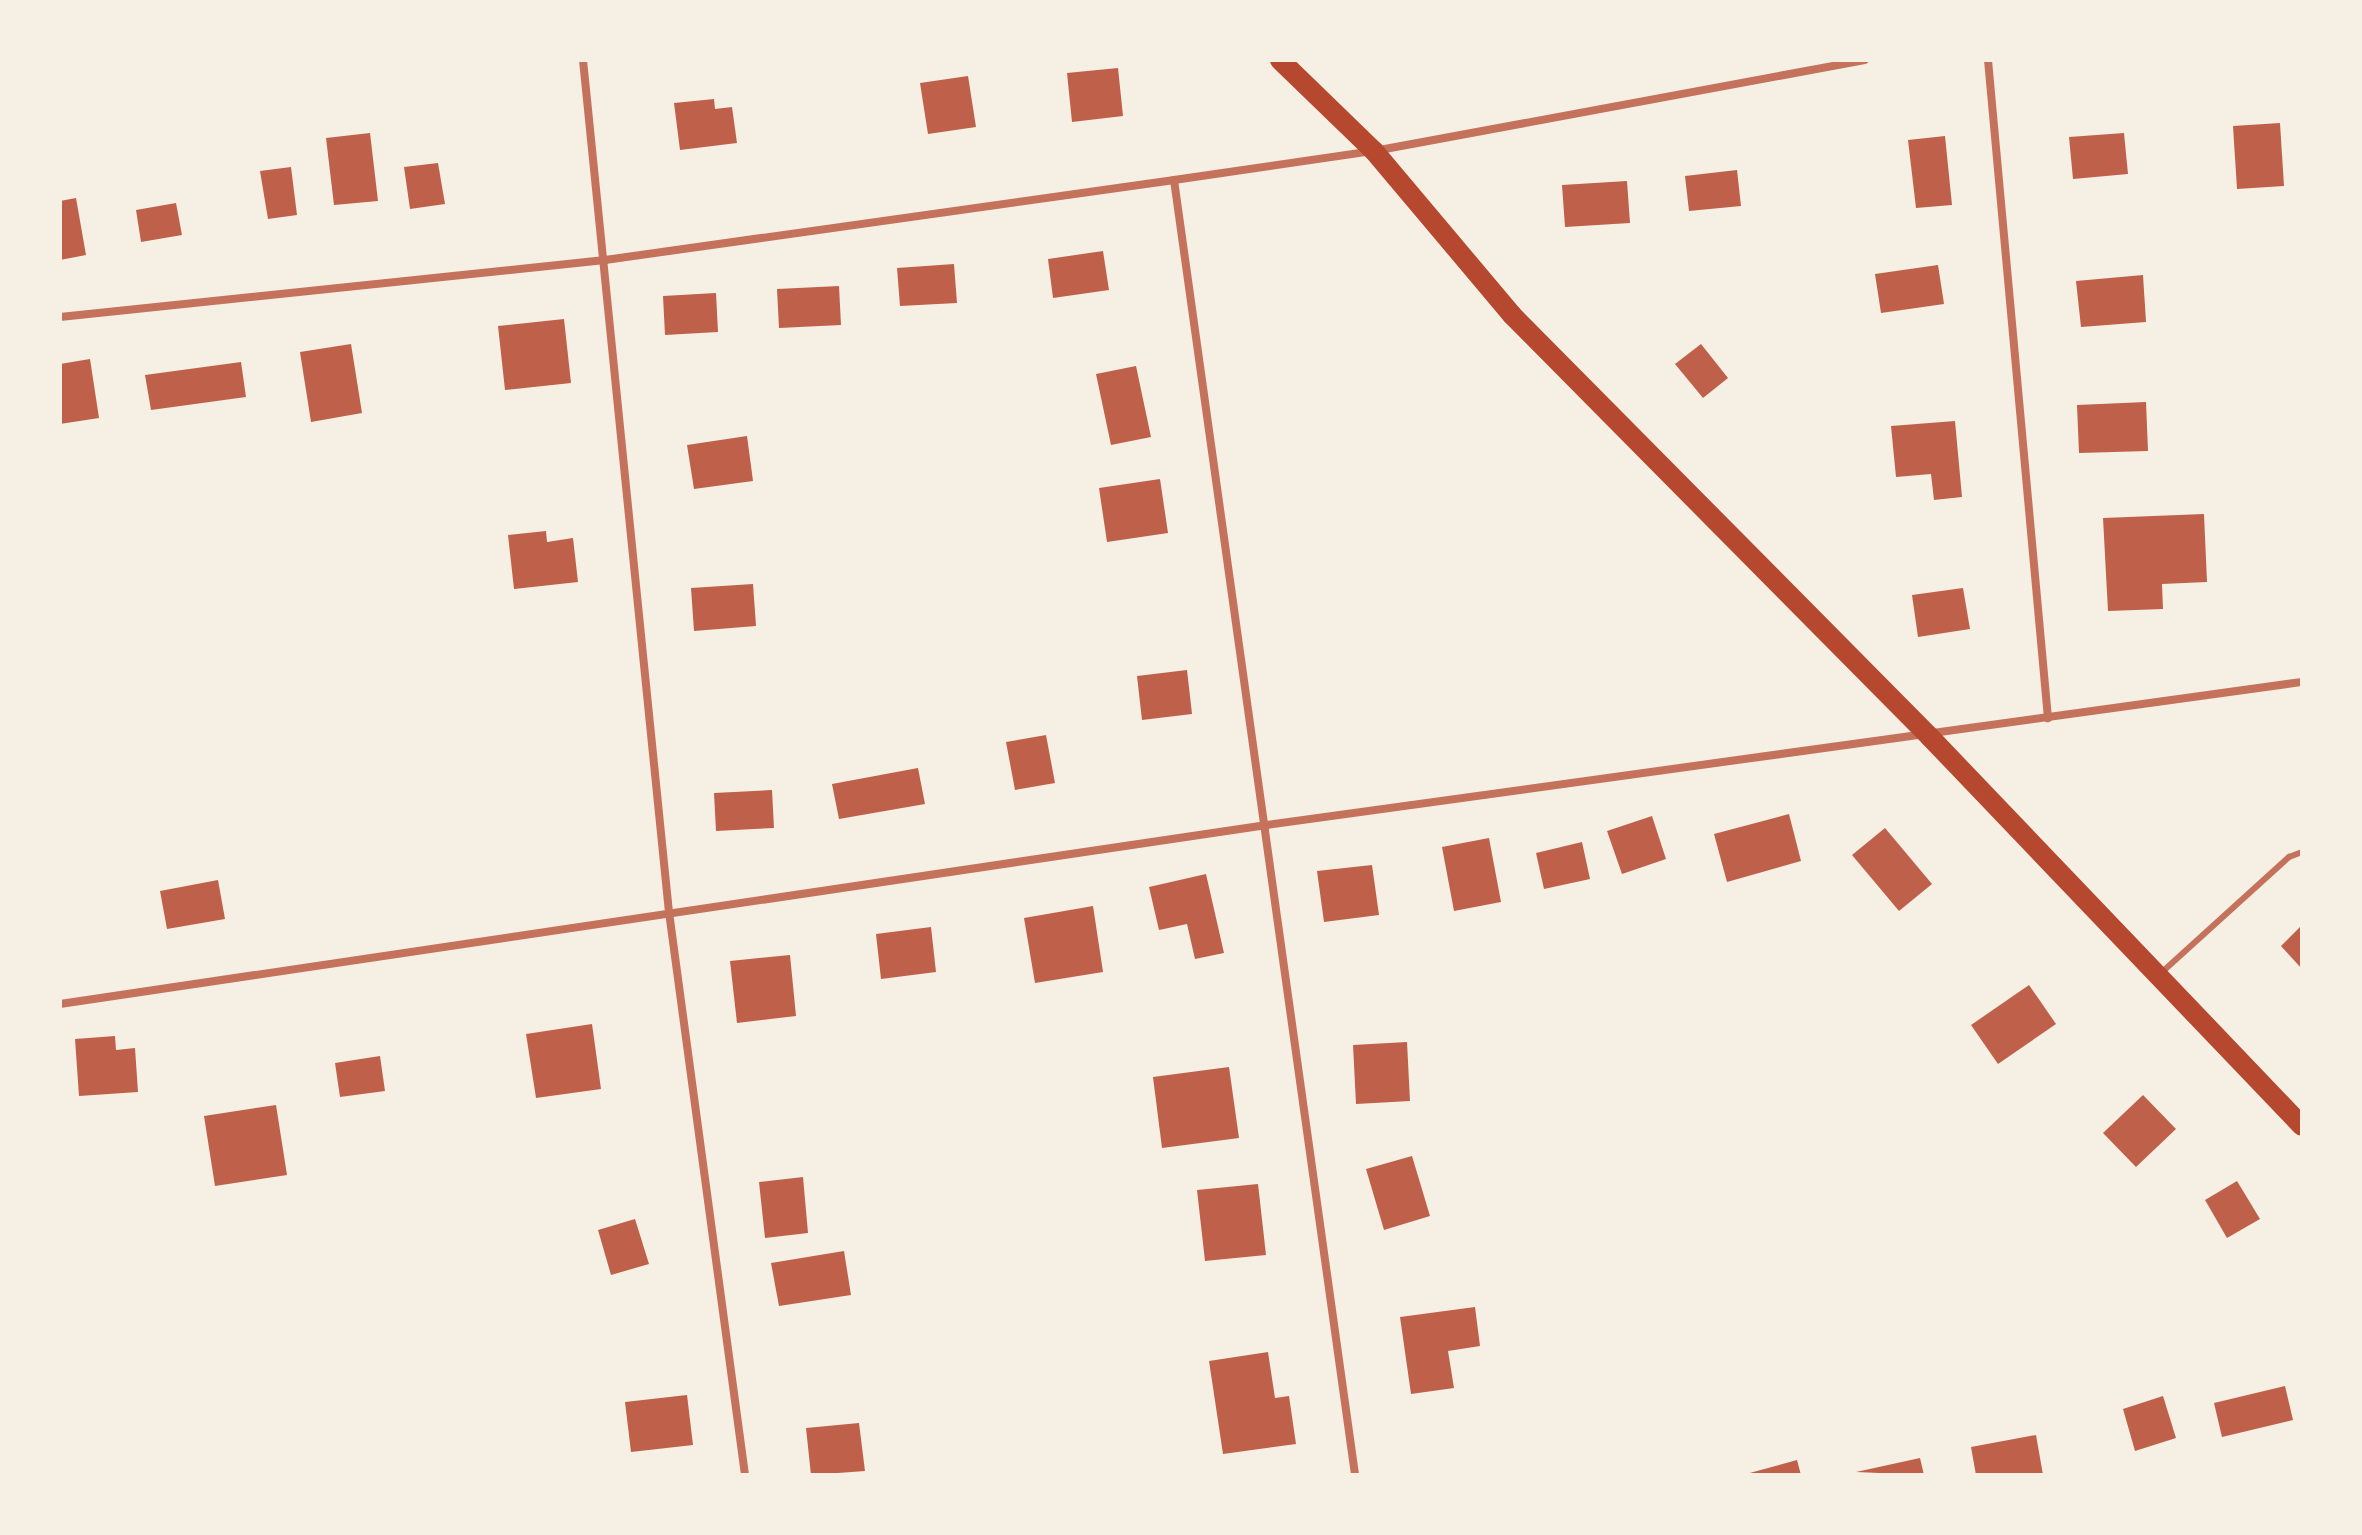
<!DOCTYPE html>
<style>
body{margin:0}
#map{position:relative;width:2362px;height:1535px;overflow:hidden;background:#f6efe4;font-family:"Work Sans",sans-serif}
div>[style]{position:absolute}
.building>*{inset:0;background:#bf614a}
.service>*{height:6px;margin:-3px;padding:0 3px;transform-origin:3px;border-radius:3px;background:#c5725c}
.minor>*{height:8px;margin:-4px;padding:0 4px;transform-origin:4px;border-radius:4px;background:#c5725c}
.primary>*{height:20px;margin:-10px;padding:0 10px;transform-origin:10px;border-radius:10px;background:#b5482f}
span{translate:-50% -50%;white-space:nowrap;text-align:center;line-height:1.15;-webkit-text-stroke:6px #f6efe4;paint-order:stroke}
.frame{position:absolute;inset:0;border:62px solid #f6efe4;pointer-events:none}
</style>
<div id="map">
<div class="building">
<div style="clip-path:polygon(1118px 68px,1123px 116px,1072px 122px,1067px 73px)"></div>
<div style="clip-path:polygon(968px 76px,976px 127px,928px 134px,920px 83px)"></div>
<div style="clip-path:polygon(714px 99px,715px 109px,732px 107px,737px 143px,680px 150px,674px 103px)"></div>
<div style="clip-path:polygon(2280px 123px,2284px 186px,2237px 189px,2233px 126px)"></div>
<div style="clip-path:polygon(370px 133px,378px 201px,334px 205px,326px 138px)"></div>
<div style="clip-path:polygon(2124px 133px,2128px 174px,2073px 179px,2069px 137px)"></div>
<div style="clip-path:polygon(1945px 136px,1952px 205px,1916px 208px,1908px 140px)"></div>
<div style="clip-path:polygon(438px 163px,445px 204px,410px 209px,404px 167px)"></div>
<div style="clip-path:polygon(291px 167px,297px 215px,268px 219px,260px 171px)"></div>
<div style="clip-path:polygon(1737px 170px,1741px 206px,1689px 211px,1685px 176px)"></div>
<div style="clip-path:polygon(1627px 181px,1630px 223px,1565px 227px,1562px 185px)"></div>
<div style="clip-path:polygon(76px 198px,86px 255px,60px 260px,60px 201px)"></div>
<div style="clip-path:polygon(176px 203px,182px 235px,141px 242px,136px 210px)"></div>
<div style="clip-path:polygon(1103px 251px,1109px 290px,1053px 298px,1048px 259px)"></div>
<div style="clip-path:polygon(954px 264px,957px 303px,900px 306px,897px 268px)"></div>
<div style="clip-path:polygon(1938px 265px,1944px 304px,1881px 313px,1875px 274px)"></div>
<div style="clip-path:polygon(2143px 275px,2146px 322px,2081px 327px,2076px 281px)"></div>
<div style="clip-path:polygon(839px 286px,841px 325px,779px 328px,777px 289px)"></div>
<div style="clip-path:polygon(716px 293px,718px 332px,665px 335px,663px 296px)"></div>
<div style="clip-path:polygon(564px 319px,571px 383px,505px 390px,498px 326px)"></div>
<div style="clip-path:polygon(351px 344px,362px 413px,311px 422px,300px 352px)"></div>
<div style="clip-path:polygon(1701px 344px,1728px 378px,1703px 398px,1675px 364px)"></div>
<div style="clip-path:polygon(90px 359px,99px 418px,60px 424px,60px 364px)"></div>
<div style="clip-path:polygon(241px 362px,246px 397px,151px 410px,145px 375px)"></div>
<div style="clip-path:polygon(1136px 366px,1151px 437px,1111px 445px,1096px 374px)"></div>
<div style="clip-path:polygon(2146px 402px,2148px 451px,2079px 453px,2077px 405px)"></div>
<div style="clip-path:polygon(1955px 421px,1962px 497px,1934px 500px,1931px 474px,1896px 477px,1891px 426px)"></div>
<div style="clip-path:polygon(747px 436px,753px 481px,694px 489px,687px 445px)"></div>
<div style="clip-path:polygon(1160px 479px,1168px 533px,1107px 542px,1099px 488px)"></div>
<div style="clip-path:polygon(2204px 514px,2207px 582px,2162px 584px,2163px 609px,2108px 611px,2103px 518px)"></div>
<div style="clip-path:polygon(546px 531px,547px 542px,573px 538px,578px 582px,514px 589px,508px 535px)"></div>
<div style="clip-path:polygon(753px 584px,756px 626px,694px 631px,691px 588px)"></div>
<div style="clip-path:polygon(1963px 588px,1970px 629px,1918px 637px,1912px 595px)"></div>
<div style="clip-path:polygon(1187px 670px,1192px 714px,1142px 720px,1137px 676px)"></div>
<div style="clip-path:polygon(1046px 735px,1055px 783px,1015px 790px,1006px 742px)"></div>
<div style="clip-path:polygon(918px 768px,925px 804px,839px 819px,832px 784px)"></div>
<div style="clip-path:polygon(772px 790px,774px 828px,716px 831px,714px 793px)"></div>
<div style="clip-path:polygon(1789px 814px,1801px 861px,1727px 882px,1714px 834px)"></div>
<div style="clip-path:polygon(1652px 816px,1666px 859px,1622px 874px,1607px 831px)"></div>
<div style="clip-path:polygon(1885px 828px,1932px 884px,1899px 911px,1852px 855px)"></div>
<div style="clip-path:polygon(1489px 838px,1501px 902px,1454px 911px,1442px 847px)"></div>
<div style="clip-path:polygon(1582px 842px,1590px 879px,1544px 889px,1536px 853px)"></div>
<div style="clip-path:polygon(1372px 865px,1379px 915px,1324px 922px,1317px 871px)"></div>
<div style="clip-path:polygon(1206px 874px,1224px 953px,1195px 959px,1187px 924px,1159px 930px,1149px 887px)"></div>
<div style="clip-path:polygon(218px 880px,225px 919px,167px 929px,160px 891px)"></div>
<div style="clip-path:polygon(1093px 906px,1103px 972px,1035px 983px,1024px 918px)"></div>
<div style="clip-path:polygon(2302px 925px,2302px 969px,2281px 946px)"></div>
<div style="clip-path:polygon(931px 927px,936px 972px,881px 979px,876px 934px)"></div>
<div style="clip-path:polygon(790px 955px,796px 1016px,737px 1023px,730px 961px)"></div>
<div style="clip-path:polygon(2029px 985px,2056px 1024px,1998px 1064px,1971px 1025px)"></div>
<div style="clip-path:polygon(592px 1024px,601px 1089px,536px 1098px,526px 1034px)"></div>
<div style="clip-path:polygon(115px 1036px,116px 1050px,135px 1048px,138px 1092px,79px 1096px,75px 1039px)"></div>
<div style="clip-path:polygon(1407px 1042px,1410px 1101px,1356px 1104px,1353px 1045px)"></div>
<div style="clip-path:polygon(380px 1056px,385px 1091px,340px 1097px,335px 1063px)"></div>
<div style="clip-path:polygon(1229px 1067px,1239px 1138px,1162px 1148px,1153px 1077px)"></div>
<div style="clip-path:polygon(2143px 1095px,2176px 1129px,2136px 1167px,2103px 1133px)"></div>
<div style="clip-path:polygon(276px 1105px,287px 1175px,215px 1186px,204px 1116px)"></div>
<div style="clip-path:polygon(1412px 1156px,1430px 1216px,1384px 1230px,1366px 1169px)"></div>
<div style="clip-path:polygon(803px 1177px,808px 1233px,765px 1238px,759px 1182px)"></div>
<div style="clip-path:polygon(2237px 1181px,2260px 1219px,2227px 1238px,2205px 1200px)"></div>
<div style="clip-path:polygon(1258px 1184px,1266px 1255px,1205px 1261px,1197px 1190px)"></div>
<div style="clip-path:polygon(635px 1219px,649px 1264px,611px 1275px,598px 1230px)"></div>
<div style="clip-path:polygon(844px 1251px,851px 1295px,779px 1306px,771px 1263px)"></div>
<div style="clip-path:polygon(1475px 1307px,1480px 1346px,1448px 1351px,1454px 1388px,1411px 1394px,1400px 1317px)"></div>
<div style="clip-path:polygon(1268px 1352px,1275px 1398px,1289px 1396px,1296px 1444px,1223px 1454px,1209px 1361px)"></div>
<div style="clip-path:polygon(2285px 1386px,2293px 1420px,2222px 1437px,2214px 1403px)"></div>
<div style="clip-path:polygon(687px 1395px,693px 1445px,631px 1452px,625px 1402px)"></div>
<div style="clip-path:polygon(2163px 1396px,2176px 1438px,2135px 1451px,2123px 1409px)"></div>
<div style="clip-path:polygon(859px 1423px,865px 1471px,811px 1475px,806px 1428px)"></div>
<div style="clip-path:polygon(2036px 1435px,2043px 1475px,1976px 1475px,1971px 1447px)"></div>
<div style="clip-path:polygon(1920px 1458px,1924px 1475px,1856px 1472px)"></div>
<div style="clip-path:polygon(1797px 1460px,1801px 1475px,1746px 1475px,1746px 1474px)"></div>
</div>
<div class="service">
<div style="left:2161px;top:973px;width:173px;rotate:-42.2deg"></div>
<div style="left:2289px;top:857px;width:14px;rotate:-21deg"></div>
</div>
<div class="minor">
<div style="left:583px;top:60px;width:856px;rotate:84.24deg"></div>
<div style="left:669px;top:912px;width:568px;rotate:82.31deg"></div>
<div style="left:1988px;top:60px;width:661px;rotate:84.79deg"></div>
<div style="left:1174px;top:180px;width:1308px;rotate:82.04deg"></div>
<div style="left:60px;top:317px;width:548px;rotate:-5.97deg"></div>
<div style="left:605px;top:260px;width:575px;rotate:-8deg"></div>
<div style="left:1174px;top:180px;width:202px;rotate:-8.3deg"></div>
<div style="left:1374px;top:151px;width:499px;rotate:-10.5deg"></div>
<div style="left:60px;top:1004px;width:1220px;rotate:-8.44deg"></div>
<div style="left:1267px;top:825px;width:1045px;rotate:-7.87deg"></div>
</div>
<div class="primary">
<div style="left:1280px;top:60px;width:131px;rotate:44.1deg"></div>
<div style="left:1374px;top:151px;width:214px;rotate:49.9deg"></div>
<div style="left:1512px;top:315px;width:594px;rotate:45.27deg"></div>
<div style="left:1930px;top:737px;width:538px;rotate:46.28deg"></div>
</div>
<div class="frame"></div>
</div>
